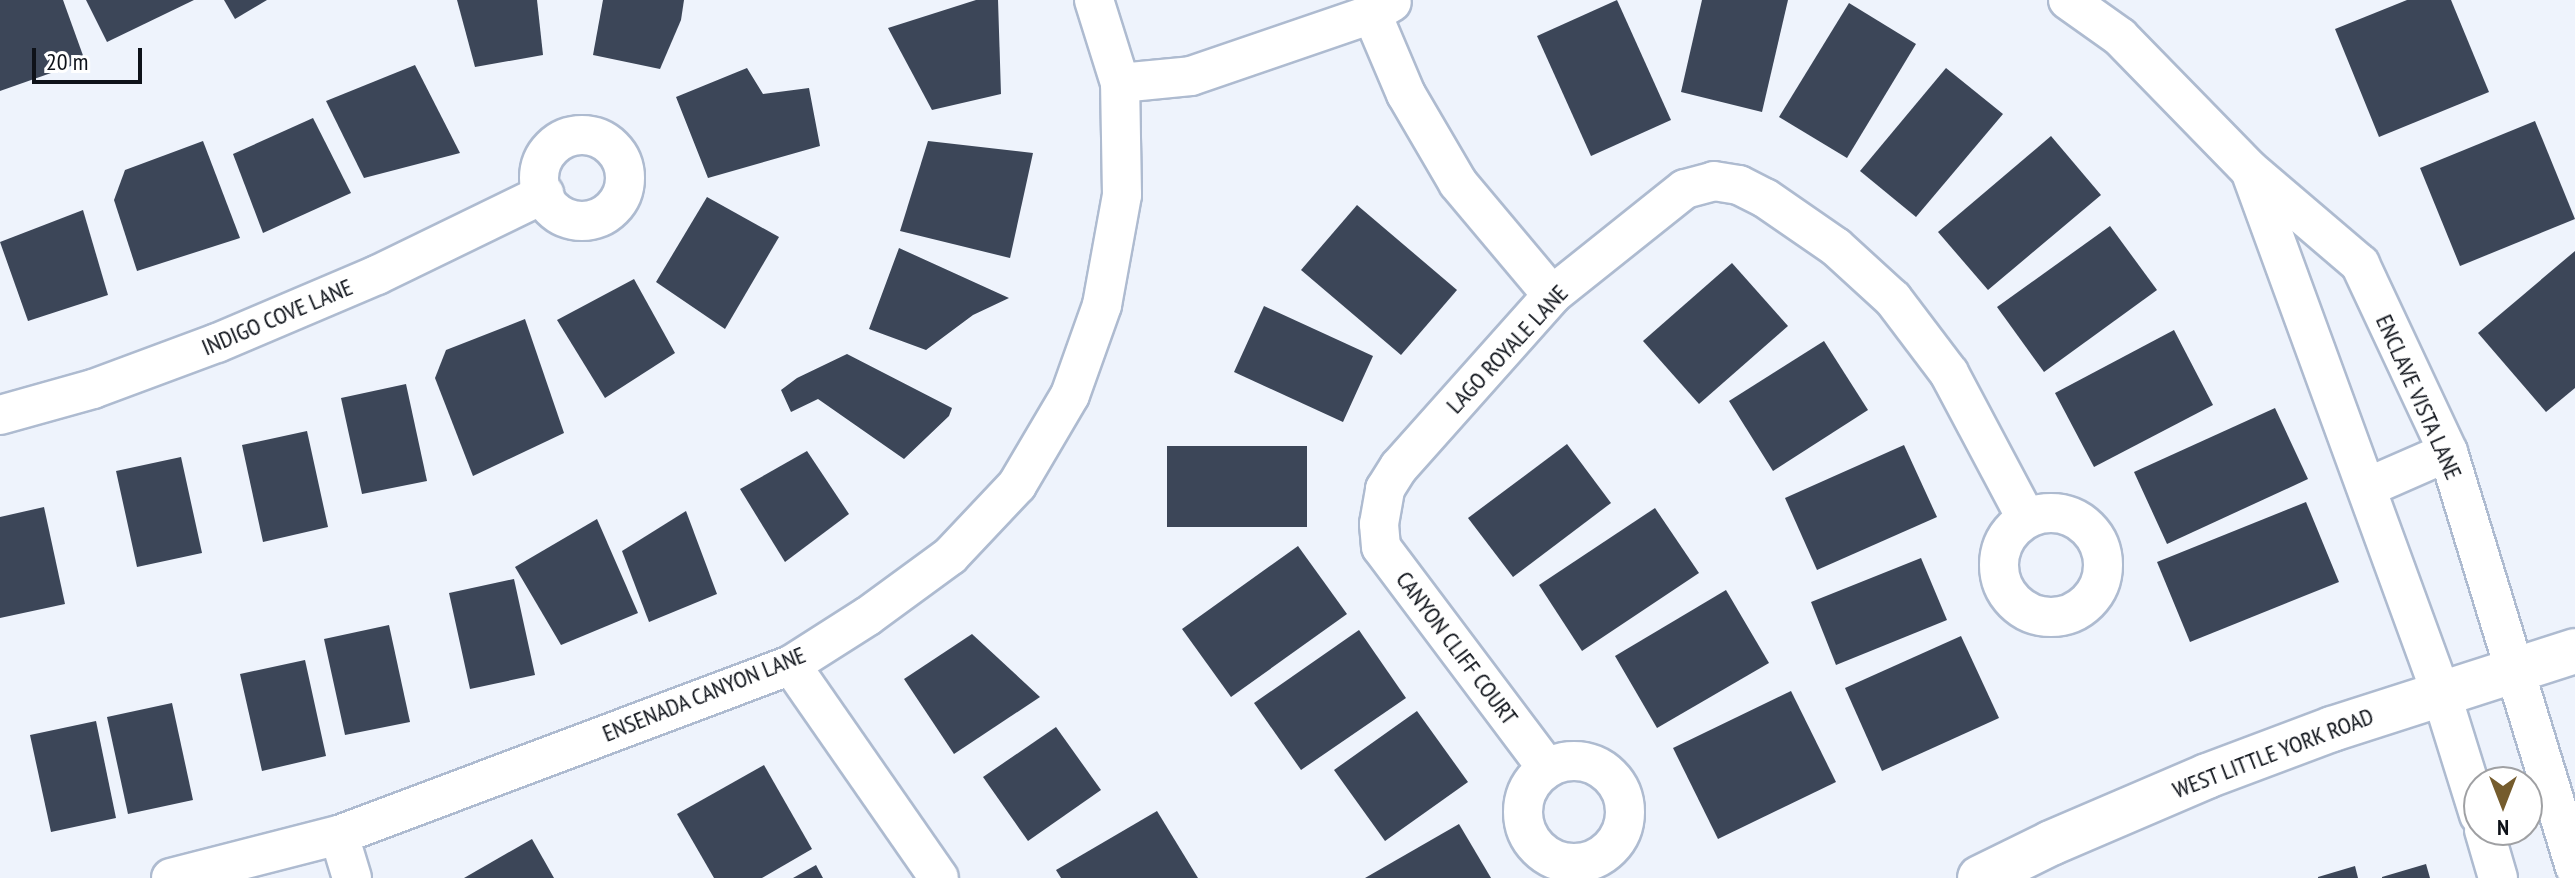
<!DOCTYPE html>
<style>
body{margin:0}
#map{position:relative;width:2575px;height:878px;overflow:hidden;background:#eef3fc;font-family:"PT Sans Narrow",sans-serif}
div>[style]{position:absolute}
.building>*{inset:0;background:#3c4658}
.roads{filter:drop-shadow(2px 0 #aebbd0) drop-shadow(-2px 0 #aebbd0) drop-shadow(0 2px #aebbd0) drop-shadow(0 -2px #aebbd0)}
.street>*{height:38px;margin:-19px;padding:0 19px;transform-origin:19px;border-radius:19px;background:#fff}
.street>.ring{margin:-19px;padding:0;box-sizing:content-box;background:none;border:38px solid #fff;border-radius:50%}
.secondary>*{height:44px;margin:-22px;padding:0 22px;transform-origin:22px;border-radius:22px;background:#fff}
span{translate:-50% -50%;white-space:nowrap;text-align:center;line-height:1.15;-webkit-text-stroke:8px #fff;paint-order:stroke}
.street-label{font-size:24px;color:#0e1219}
.north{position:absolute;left:2463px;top:766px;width:80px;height:80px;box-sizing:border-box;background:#fff;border:2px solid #9fa0a3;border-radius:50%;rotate:180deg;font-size:22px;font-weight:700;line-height:32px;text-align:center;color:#0e1219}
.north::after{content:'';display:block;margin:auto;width:28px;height:36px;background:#755c2d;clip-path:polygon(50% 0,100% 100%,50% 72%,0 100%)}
.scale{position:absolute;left:32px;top:48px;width:110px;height:36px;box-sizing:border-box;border:4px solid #0e1219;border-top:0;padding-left:10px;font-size:24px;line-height:28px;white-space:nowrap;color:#0e1219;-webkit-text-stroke:6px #fff;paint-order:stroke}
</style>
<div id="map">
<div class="building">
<div style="clip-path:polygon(0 0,63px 0,85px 61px,0 91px)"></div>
<div style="clip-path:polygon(86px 0,194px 0,107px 42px)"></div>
<div style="clip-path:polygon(224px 0,267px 0,235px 19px)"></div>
<div style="clip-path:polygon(457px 0,537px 0,543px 55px,475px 67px)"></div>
<div style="clip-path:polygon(603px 0,684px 0,681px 20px,660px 69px,593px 55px)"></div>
<div style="clip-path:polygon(976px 0,998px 0,1001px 94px,932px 110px,888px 28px)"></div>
<div style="clip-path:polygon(1617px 0,1671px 120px,1591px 156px,1537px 36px)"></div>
<div style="clip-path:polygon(1702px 0,1788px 0,1762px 112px,1681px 92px)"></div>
<div style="clip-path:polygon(2407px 0,2451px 0,2489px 92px,2379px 137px,2335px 29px)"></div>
<div style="clip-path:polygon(1849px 3px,1916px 44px,1847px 158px,1779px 117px)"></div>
<div style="clip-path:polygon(415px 65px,460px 153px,364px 178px,326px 101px)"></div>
<div style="clip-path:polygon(747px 68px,763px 94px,809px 88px,820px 146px,708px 178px,676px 97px)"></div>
<div style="clip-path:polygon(1946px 68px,2003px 114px,1916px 217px,1860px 171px)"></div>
<div style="clip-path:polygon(313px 118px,351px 193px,263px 233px,233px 154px)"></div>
<div style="clip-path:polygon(2535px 121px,2575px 219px,2460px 266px,2420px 168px)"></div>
<div style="clip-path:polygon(2051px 136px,2101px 195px,1988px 290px,1938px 232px)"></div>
<div style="clip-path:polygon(203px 141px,240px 238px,137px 271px,114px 200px,125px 170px)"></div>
<div style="clip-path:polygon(928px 141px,1033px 153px,1010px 258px,900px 231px)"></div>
<div style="clip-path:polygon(707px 197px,779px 237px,725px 329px,656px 282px)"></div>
<div style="clip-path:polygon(1357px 205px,1457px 290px,1401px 355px,1301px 270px)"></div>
<div style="clip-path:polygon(83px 210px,108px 295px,28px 321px,0 242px)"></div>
<div style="clip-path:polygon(2110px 226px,2157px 290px,2044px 372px,1997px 307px)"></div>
<div style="clip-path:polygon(899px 248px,1009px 298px,973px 315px,926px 350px,869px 329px)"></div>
<div style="clip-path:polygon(2575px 251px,2575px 388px,2546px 412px,2478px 333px)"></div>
<div style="clip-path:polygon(1732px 263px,1788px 326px,1699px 404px,1643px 341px)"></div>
<div style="clip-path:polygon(634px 279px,675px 353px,605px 398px,557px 320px)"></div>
<div style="clip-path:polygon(1264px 306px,1373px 356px,1343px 422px,1234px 372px)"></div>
<div style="clip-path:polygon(525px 319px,564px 433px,473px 476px,435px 378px,446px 350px)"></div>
<div style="clip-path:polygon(2174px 330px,2213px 405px,2094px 467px,2055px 393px)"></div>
<div style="clip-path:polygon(1824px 341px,1868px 410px,1773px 471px,1729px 401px)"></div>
<div style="clip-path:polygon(847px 354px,952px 408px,949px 416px,904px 459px,818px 399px,791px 412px,781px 390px,797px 378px)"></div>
<div style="clip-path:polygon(406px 384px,427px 481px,362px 494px,341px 398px)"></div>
<div style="clip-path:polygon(2275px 408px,2308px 479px,2167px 544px,2134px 472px)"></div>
<div style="clip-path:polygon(307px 431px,328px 527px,263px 542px,242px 445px)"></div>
<div style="clip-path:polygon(1567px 444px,1611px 503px,1513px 577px,1468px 518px)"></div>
<div style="clip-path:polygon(1904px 445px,1937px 517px,1817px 570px,1785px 498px)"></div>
<div style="clip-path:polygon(1167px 446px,1307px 446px,1307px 527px,1167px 527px)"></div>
<div style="clip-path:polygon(807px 451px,849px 514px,785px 562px,740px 489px)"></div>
<div style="clip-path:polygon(181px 457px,202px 553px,137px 567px,116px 471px)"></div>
<div style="clip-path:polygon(2306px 502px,2339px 582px,2190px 642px,2157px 562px)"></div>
<div style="clip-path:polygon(44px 507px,65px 604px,0 618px,0 517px)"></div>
<div style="clip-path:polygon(1655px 508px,1699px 573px,1582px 651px,1539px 585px)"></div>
<div style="clip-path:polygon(686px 511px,717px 594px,649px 622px,622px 551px)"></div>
<div style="clip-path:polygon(597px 519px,638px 613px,561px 645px,515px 567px)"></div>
<div style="clip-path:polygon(1298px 546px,1347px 614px,1231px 697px,1182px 629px)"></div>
<div style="clip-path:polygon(1921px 558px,1947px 620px,1836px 665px,1811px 602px)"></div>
<div style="clip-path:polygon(514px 579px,535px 675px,470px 689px,449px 593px)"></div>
<div style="clip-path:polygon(1726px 590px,1769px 663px,1657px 728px,1615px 656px)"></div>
<div style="clip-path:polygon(389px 625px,410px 722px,345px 735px,324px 639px)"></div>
<div style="clip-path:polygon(1359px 630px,1406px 698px,1301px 770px,1254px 703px)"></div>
<div style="clip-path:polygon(972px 634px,1040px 697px,954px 754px,904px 679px)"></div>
<div style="clip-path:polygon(1961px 636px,1999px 718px,1882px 771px,1845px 688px)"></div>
<div style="clip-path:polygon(305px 660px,326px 756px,262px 771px,240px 674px)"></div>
<div style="clip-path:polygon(1791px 691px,1836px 782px,1718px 839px,1673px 748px)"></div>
<div style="clip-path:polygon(172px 703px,193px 800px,128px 814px,107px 717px)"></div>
<div style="clip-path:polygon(1417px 711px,1468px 782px,1385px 841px,1334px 770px)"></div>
<div style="clip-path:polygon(96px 721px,116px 818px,51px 832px,30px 735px)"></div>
<div style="clip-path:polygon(1056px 727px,1101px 790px,1028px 841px,983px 777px)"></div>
<div style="clip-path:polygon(764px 765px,812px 849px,762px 878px,714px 878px,677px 814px)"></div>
<div style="clip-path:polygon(1157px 811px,1198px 878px,1061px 878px,1056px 870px)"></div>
<div style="clip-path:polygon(1459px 824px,1491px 878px,1365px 878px)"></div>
<div style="clip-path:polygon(532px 839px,554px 878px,464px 878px)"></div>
<div style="clip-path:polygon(2426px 864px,2430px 878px,2382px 878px,2382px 877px)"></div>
<div style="clip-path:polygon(816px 865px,823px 878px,793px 878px)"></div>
<div style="clip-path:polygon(2355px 866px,2358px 878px,2318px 878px,2318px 877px)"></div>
</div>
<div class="roads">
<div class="street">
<div style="left:2068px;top:0;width:64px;rotate:35.4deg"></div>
<div style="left:2120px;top:37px;width:186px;rotate:45.7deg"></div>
<div style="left:2250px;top:170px;width:145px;rotate:40.5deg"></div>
<div style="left:2360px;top:264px;width:208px;rotate:64.9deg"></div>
<div style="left:2448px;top:452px;width:435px;rotate:73deg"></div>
<div style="left:1372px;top:14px;width:87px;rotate:67deg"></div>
<div style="left:1406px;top:94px;width:103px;rotate:59.7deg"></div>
<div style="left:1458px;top:183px;width:146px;rotate:50deg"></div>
<div style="left:1120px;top:83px;width:71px;rotate:-5.6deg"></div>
<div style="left:1191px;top:76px;width:191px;rotate:-18.9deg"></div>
<div style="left:1372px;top:14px;width:23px;rotate:-31deg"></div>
<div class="ring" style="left:539px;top:135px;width:48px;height:48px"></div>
<div style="left:2251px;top:173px;width:554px;rotate:69.93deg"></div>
<div style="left:2441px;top:693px;width:128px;rotate:72.7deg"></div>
<div style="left:0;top:415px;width:97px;rotate:-15.6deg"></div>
<div style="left:93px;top:389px;width:132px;rotate:-20.4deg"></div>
<div style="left:217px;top:343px;width:174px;rotate:-23deg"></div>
<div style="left:377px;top:275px;width:186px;rotate:-25.9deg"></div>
<div style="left:2368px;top:487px;width:87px;rotate:-23.6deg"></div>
<div class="ring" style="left:1999px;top:513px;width:66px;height:66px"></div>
<div style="left:791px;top:665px;width:259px;rotate:55.2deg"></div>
<div class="ring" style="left:1523px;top:761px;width:64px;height:64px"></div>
<div style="left:1547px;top:768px;width:276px;rotate:-126.9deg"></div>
<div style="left:1381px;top:547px;width:23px;rotate:-95deg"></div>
<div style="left:1379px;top:524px;width:36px;rotate:-80deg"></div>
<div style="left:1385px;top:489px;width:26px;rotate:-58deg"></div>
<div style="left:1399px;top:467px;width:230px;rotate:-48.3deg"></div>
<div style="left:1552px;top:295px;width:170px;rotate:-38.6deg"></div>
<div style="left:1685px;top:189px;width:30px;rotate:-15deg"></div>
<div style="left:1714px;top:181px;width:25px;rotate:9deg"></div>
<div style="left:1739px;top:185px;width:29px;rotate:27deg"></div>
<div style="left:1765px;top:198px;width:86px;rotate:34.6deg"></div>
<div style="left:1836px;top:247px;width:77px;rotate:42.4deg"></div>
<div style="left:1893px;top:299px;width:93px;rotate:52.9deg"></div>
<div style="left:1949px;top:373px;width:164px;rotate:62deg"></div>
<div style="left:2484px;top:830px;width:50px;rotate:73.7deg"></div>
<div style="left:339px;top:835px;width:45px;rotate:73.2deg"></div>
<div style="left:171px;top:878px;width:173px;rotate:-14.4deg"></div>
<div style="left:339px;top:835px;width:483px;rotate:-20.6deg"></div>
<div style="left:791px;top:665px;width:91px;rotate:-32.5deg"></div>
<div style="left:868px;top:616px;width:102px;rotate:-36.2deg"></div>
<div style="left:950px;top:556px;width:98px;rotate:-46.7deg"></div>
<div style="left:1017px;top:485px;width:104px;rotate:-59.5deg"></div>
<div style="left:1070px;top:395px;width:96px;rotate:-70.4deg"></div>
<div style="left:1102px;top:305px;width:112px;rotate:-79.7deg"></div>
<div style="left:1122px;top:195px;width:112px;rotate:-91deg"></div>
<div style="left:1120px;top:83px;width:87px;rotate:-107.4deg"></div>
</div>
<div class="secondary">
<div style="left:1980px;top:878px;width:79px;rotate:-26.2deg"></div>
<div style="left:2051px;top:843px;width:170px;rotate:-23.2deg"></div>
<div style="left:2207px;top:776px;width:134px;rotate:-20.6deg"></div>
<div style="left:2332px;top:729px;width:255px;rotate:-17.8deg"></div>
</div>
</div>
<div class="street-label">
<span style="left:277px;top:317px;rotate:-23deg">INDIGO COVE LANE</span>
<span style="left:1507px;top:349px;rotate:-47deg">LAGO ROYALE LANE</span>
<span style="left:2419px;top:397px;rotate:66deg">ENCLAVE VISTA LANE</span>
<span style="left:1457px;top:648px;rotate:53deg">CANYON CLIFF COURT</span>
<span style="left:704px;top:694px;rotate:-22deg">ENSENADA CANYON LANE</span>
<span style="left:2273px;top:753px;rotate:-21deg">WEST LITTLE YORK ROAD</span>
</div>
<div class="north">N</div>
<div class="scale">20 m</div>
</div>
